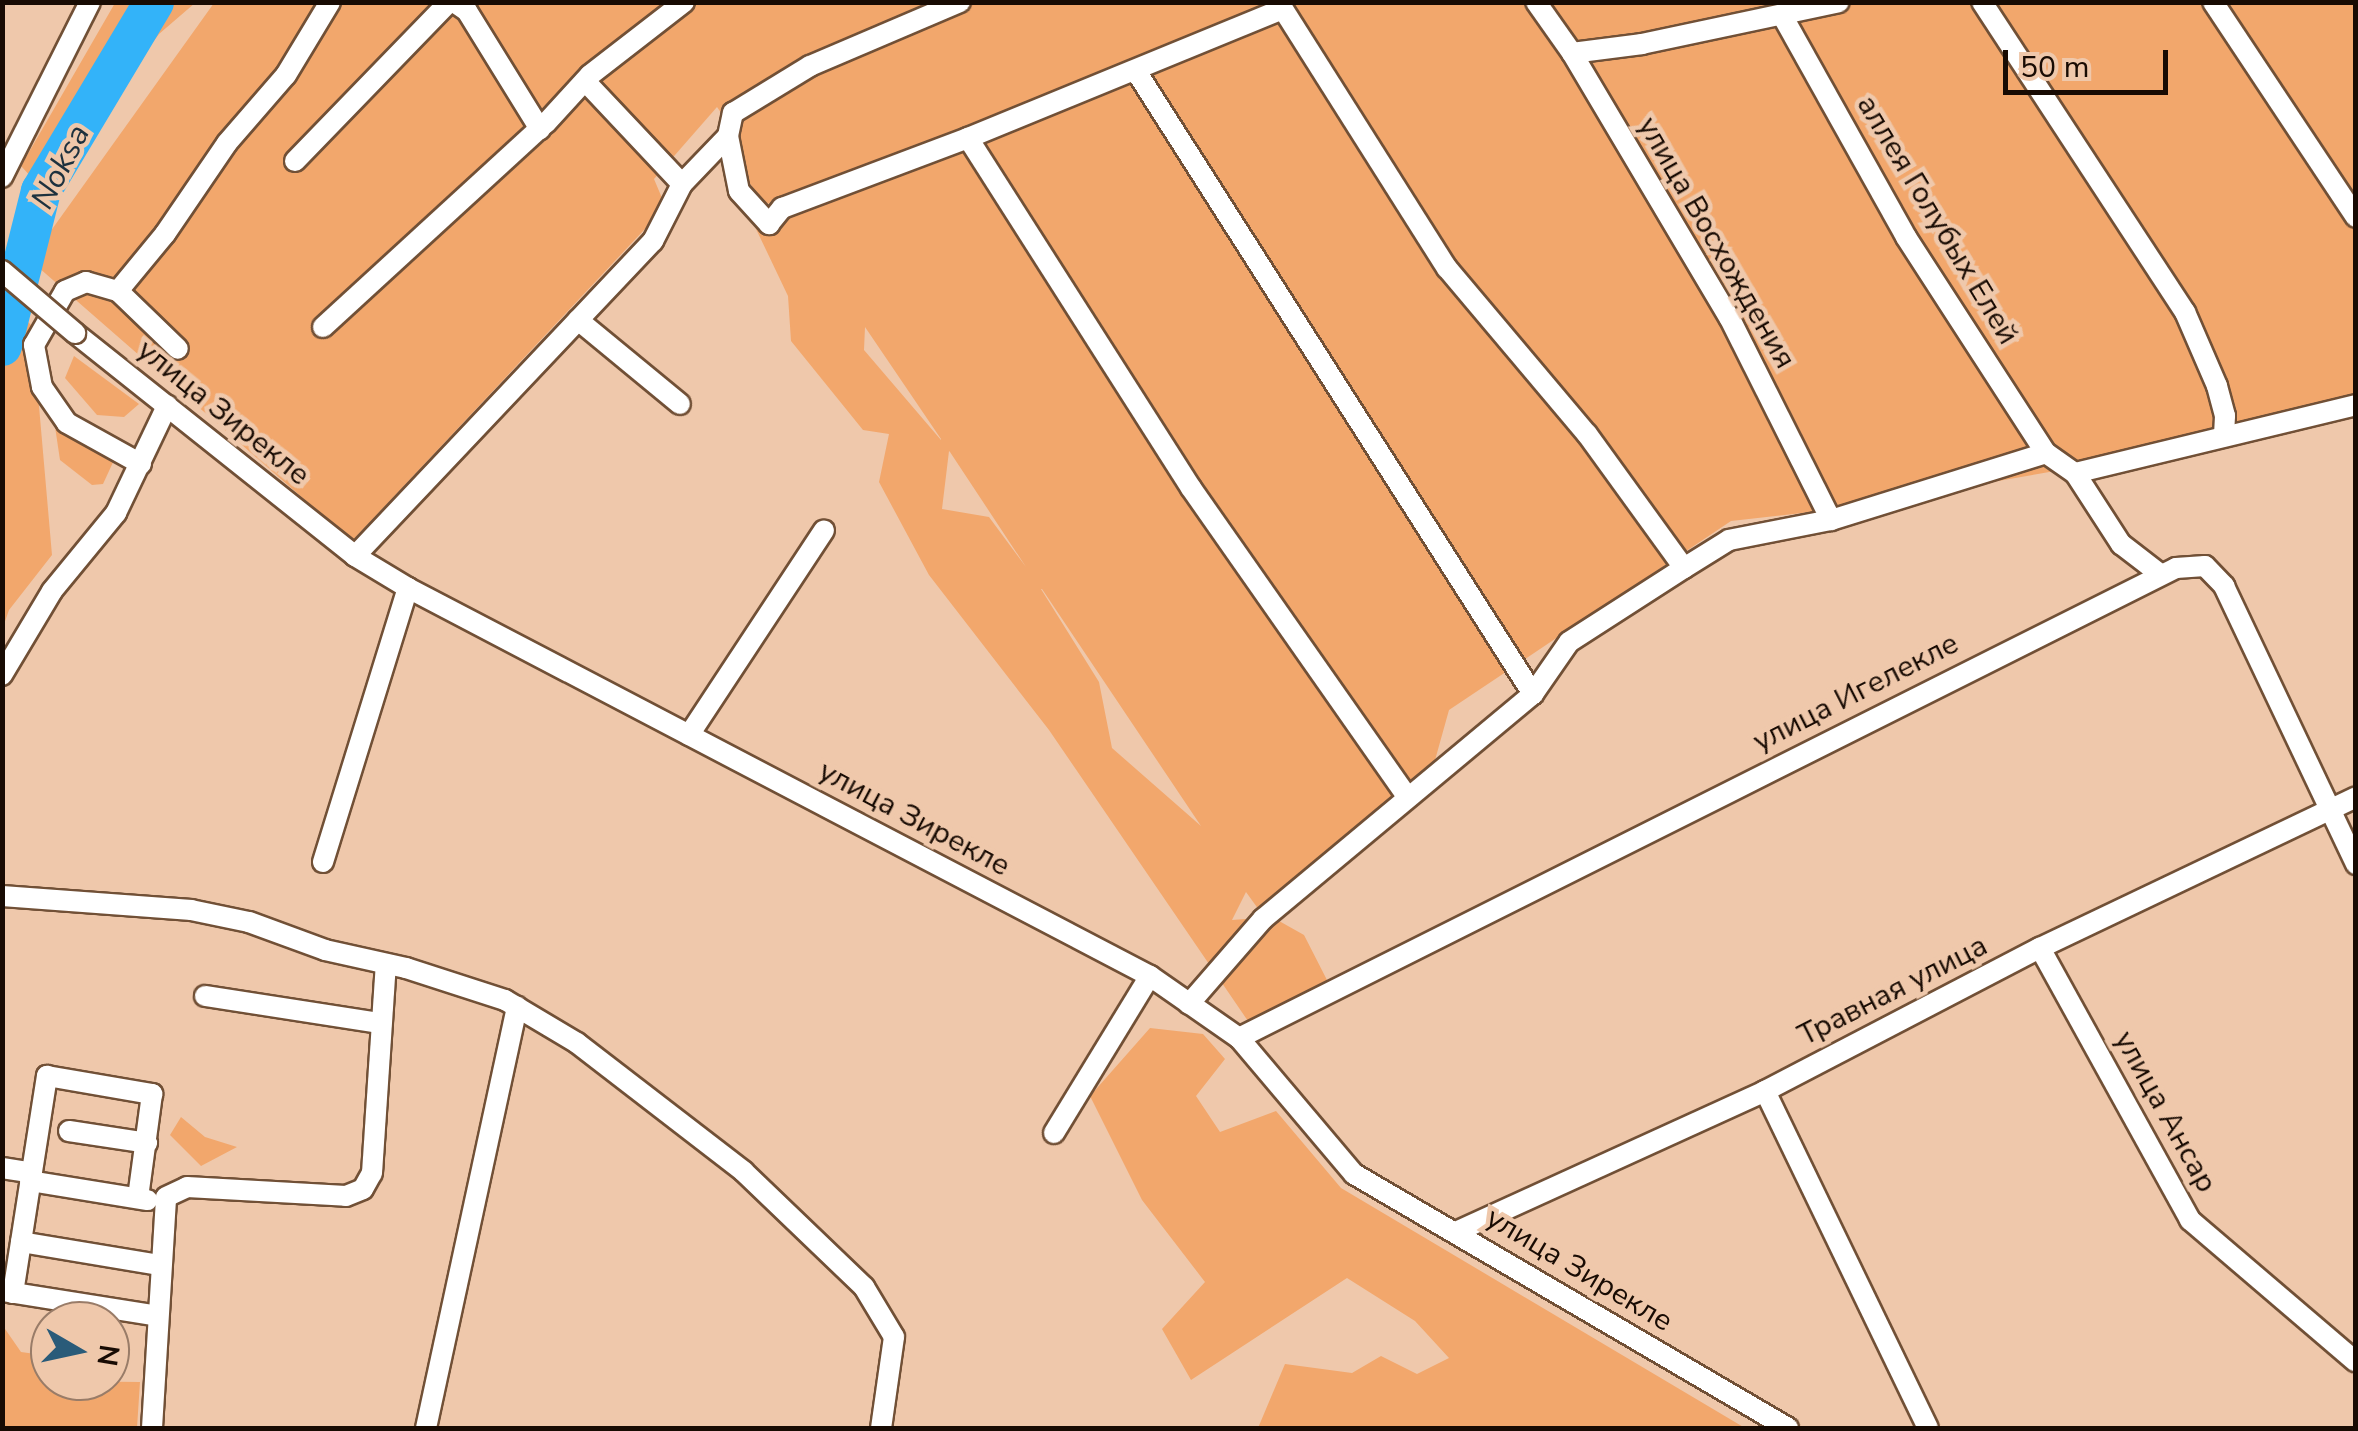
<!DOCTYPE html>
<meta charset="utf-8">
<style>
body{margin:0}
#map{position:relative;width:2358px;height:1431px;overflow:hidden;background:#efc8ab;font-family:"Nunito Sans",sans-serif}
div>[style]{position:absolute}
.green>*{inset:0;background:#f2a76c}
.river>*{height:40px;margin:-20px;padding:0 20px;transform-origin:20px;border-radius:20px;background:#33b3f9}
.roads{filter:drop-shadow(2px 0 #715036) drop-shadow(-2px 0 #715036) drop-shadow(0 2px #715036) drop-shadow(0 -2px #715036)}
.minor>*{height:20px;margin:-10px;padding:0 10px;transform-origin:10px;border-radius:10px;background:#fff}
.bridges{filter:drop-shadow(2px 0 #715036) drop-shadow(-2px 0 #715036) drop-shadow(0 2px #715036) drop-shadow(0 -2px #715036)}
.minor-bridge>*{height:20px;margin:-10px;padding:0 10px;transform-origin:10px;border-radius:10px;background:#fff}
span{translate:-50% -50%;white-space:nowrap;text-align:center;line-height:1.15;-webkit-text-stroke:9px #efc8ab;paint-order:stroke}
.street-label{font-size:30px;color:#180b03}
.water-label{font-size:32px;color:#1d313e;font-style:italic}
.frame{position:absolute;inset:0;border:5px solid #180b03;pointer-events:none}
.north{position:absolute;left:30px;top:1301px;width:100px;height:100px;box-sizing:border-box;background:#efc8ab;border:2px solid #997c68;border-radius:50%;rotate:99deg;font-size:28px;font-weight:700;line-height:40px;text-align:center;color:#180b03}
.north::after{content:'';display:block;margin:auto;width:35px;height:45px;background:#2a5b79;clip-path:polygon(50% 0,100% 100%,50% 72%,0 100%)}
.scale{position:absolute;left:2003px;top:50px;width:165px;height:45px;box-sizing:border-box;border:5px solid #180b03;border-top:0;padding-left:12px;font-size:30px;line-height:35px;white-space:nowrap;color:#180b03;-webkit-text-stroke:8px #efc8ab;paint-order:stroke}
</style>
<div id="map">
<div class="green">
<div style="clip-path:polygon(115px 3px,195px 3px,159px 34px,74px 146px,51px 156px,34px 180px,21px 166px)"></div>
<div style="clip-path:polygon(evenodd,214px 3px,2355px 3px,2355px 408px,2055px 471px,1837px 509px,1731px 521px,1449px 710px,1432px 771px,1259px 910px,1246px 892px,1232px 920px,1272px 917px,1304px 935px,1328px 982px,1250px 1024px,1049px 730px,929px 575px,879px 482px,889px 434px,863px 430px,791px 341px,788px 296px,747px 210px,784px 205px,763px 203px,716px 133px,726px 120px,717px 107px,654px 179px,662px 198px,659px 214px,352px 541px,30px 260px,214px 3px,865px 327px,941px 439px,941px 440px,864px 350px,865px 327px,214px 3px,949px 451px,950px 452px,1026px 567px,989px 517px,942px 509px,949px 451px,214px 3px,1041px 589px,1042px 589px,1201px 826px,1112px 748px,1099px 682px,1041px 589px)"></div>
<div style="clip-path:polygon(3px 297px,32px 326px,52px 555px,9px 610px,3px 627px)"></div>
<div style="clip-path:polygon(74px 356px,139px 404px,124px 417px,97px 415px,65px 378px)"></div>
<div style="clip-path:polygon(54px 420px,115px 458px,103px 484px,92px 485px,60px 460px)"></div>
<div style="clip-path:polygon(1150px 1028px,1203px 1034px,1225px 1059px,1196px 1096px,1220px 1132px,1276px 1111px,1341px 1188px,1745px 1428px,1258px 1428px,1285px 1364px,1352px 1373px,1381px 1356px,1417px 1374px,1449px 1358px,1415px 1321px,1347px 1278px,1191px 1380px,1162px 1329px,1205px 1282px,1142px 1200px,1090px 1096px)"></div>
<div style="clip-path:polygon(181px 1117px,205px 1137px,237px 1147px,201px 1166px,170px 1135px)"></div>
<div style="clip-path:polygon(3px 1326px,21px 1352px,50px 1356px,50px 1381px,140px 1382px,137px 1428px,3px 1428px)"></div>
</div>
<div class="river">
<div style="left:2px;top:346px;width:160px;rotate:-75.9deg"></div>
<div style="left:41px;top:191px;width:220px;rotate:-59.1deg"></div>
</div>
<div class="roads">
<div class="minor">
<div style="left:454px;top:2px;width:16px;rotate:35deg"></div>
<div style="left:467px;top:11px;width:139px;rotate:58.3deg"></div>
<div style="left:1536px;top:2px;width:62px;rotate:54.8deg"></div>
<div style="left:1572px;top:53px;width:309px;rotate:59.3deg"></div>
<div style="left:1730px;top:319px;width:225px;rotate:63.3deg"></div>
<div style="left:1982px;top:2px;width:371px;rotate:56.8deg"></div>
<div style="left:2185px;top:312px;width:81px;rotate:66.6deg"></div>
<div style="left:2217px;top:386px;width:31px;rotate:75deg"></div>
<div style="left:2225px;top:416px;width:20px;rotate:93deg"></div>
<div style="left:2213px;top:2px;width:258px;rotate:56.4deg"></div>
<div style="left:1782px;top:15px;width:254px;rotate:60.8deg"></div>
<div style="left:1906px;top:237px;width:257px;rotate:57.1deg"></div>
<div style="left:2046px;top:453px;width:35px;rotate:35deg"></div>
<div style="left:2075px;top:473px;width:85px;rotate:57.1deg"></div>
<div style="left:2121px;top:544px;width:49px;rotate:37.6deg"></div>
<div style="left:1572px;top:53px;width:71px;rotate:-7.3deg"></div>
<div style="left:1642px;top:44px;width:201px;rotate:-12deg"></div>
<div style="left:1136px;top:71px;width:739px;rotate:57.49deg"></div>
<div style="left:585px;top:81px;width:141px;rotate:46.7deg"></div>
<div style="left:728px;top:136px;width:56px;rotate:78.7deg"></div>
<div style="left:739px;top:191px;width:45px;rotate:47.7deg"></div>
<div style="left:769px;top:224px;width:21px;rotate:-51deg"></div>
<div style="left:782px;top:208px;width:199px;rotate:-20.6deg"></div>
<div style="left:968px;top:138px;width:340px;rotate:-22.3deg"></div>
<div style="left:1283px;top:9px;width:307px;rotate:57.7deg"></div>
<div style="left:1447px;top:268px;width:217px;rotate:49.9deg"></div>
<div style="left:1587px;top:434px;width:165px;rotate:54.1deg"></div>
<div style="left:968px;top:138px;width:415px;rotate:57.5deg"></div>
<div style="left:1191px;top:488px;width:378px;rotate:55deg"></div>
<div style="left:295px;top:161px;width:221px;rotate:-45.9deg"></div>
<div style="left:2px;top:177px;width:196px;rotate:-63.3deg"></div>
<div style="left:118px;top:291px;width:74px;rotate:-50.5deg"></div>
<div style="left:165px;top:234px;width:110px;rotate:-55.7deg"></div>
<div style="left:227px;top:143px;width:90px;rotate:-49.1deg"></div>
<div style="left:286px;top:75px;width:85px;rotate:-58.9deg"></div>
<div style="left:578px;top:320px;width:132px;rotate:39.5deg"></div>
<div style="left:323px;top:327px;width:302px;rotate:-42.5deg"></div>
<div style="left:546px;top:123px;width:65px;rotate:-47.5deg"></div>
<div style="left:590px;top:75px;width:119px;rotate:-37.8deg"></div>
<div style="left:75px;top:333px;width:358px;rotate:38.5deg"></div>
<div style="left:355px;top:556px;width:62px;rotate:31.1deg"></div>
<div style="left:408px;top:588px;width:837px;rotate:27.61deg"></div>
<div style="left:1150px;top:976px;width:108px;rotate:34.9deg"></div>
<div style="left:1239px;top:1038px;width:178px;rotate:49.8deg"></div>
<div style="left:1354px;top:1174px;width:503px;rotate:30.34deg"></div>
<div style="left:141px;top:464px;width:85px;rotate:-151deg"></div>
<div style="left:67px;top:423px;width:44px;rotate:-124.8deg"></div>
<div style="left:42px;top:387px;width:43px;rotate:-100.8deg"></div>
<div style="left:34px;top:345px;width:62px;rotate:-60.1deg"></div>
<div style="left:65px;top:291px;width:23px;rotate:-23deg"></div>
<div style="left:86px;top:282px;width:33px;rotate:16deg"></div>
<div style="left:118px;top:291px;width:83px;rotate:44deg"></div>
<div style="left:2075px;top:473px;width:289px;rotate:-13.6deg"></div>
<div style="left:355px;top:556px;width:434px;rotate:-46.6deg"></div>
<div style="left:653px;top:241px;width:64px;rotate:-63deg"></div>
<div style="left:682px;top:184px;width:66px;rotate:-46.2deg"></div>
<div style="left:728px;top:136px;width:24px;rotate:-78deg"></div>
<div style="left:733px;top:113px;width:90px;rotate:-31.4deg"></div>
<div style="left:810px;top:66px;width:163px;rotate:-23.1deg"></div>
<div style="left:2px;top:675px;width:98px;rotate:-59.2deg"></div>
<div style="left:52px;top:591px;width:101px;rotate:-50.6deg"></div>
<div style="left:116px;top:513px;width:119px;rotate:-64.5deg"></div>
<div style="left:689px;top:735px;width:245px;rotate:-56.6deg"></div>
<div style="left:323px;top:862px;width:287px;rotate:-72.8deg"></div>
<div style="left:2px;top:896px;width:190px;rotate:4.2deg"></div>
<div style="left:191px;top:910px;width:59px;rotate:11.7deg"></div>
<div style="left:249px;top:922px;width:81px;rotate:20.2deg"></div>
<div style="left:325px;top:950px;width:83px;rotate:12.5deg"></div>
<div style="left:406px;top:968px;width:104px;rotate:17.9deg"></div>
<div style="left:505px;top:1000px;width:84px;rotate:30.8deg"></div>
<div style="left:577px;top:1043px;width:210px;rotate:37.6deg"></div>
<div style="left:743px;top:1171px;width:168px;rotate:43.8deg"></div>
<div style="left:864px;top:1287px;width:58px;rotate:59deg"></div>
<div style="left:894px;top:1337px;width:92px;rotate:98.1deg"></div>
<div style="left:2040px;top:948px;width:311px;rotate:61.1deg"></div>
<div style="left:2190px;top:1220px;width:218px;rotate:40.5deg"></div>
<div style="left:205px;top:996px;width:177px;rotate:8.8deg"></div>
<div style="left:1189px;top:1004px;width:113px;rotate:-49deg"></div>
<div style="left:1263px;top:919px;width:351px;rotate:-39.8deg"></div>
<div style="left:1533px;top:694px;width:63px;rotate:-55.3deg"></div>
<div style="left:1569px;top:642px;width:137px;rotate:-32.8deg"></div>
<div style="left:1684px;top:568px;width:53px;rotate:-31.9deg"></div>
<div style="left:1729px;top:540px;width:104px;rotate:-11.1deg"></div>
<div style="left:1831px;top:520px;width:225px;rotate:-17.3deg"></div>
<div style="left:1239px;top:1038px;width:1048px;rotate:-26.64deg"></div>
<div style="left:2176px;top:568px;width:29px;rotate:-4deg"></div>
<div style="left:2205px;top:566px;width:28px;rotate:46deg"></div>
<div style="left:2224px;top:586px;width:308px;rotate:64.6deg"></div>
<div style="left:1765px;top:1091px;width:374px;rotate:64.2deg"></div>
<div style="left:69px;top:1131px;width:79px;rotate:8.7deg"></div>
<div style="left:1054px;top:1133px;width:184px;rotate:-58.6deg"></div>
<div style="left:2px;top:1168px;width:30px;rotate:9deg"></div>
<div style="left:30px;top:1181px;width:119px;rotate:9.2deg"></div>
<div style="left:1456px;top:1232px;width:340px;rotate:-24.5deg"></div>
<div style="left:1765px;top:1091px;width:310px;rotate:-27.5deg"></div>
<div style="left:2040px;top:948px;width:350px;rotate:-25.5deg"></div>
<div style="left:21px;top:1242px;width:141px;rotate:9.4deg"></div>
<div style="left:2px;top:1291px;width:158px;rotate:9.1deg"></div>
<div style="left:13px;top:1293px;width:220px;rotate:-81.1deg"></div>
<div style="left:47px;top:1076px;width:107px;rotate:9.7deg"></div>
<div style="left:152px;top:1094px;width:105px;rotate:97.7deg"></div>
<div style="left:152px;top:1428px;width:231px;rotate:-86.5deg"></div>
<div style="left:166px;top:1197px;width:23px;rotate:-25deg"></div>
<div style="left:187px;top:1187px;width:159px;rotate:3.2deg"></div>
<div style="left:346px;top:1196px;width:18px;rotate:-22deg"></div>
<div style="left:363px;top:1189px;width:18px;rotate:-61deg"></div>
<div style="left:372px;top:1173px;width:209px;rotate:-86.2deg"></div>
<div style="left:426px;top:1428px;width:431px;rotate:-77.8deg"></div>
</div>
</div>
<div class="bridges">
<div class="minor-bridge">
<div style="left:2px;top:271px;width:96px;rotate:40.3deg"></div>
</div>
</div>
<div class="street-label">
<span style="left:1937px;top:220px;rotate:59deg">аллея Голубых Елей</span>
<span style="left:1716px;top:243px;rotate:60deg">улица Восхождения</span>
<span style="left:223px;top:413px;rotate:39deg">улица Зирекле</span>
<span style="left:1856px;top:693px;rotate:-27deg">улица Игелекле</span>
<span style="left:914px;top:819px;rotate:28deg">улица Зирекле</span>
<span style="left:1893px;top:991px;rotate:-27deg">Травная улица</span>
<span style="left:2165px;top:1112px;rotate:61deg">улица Ансар</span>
<span style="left:1579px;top:1270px;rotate:31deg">улица Зирекле</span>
</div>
<div class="water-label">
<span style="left:61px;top:167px;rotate:-63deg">Noksa</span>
</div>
<div class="frame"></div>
<div class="north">N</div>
<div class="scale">50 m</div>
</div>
